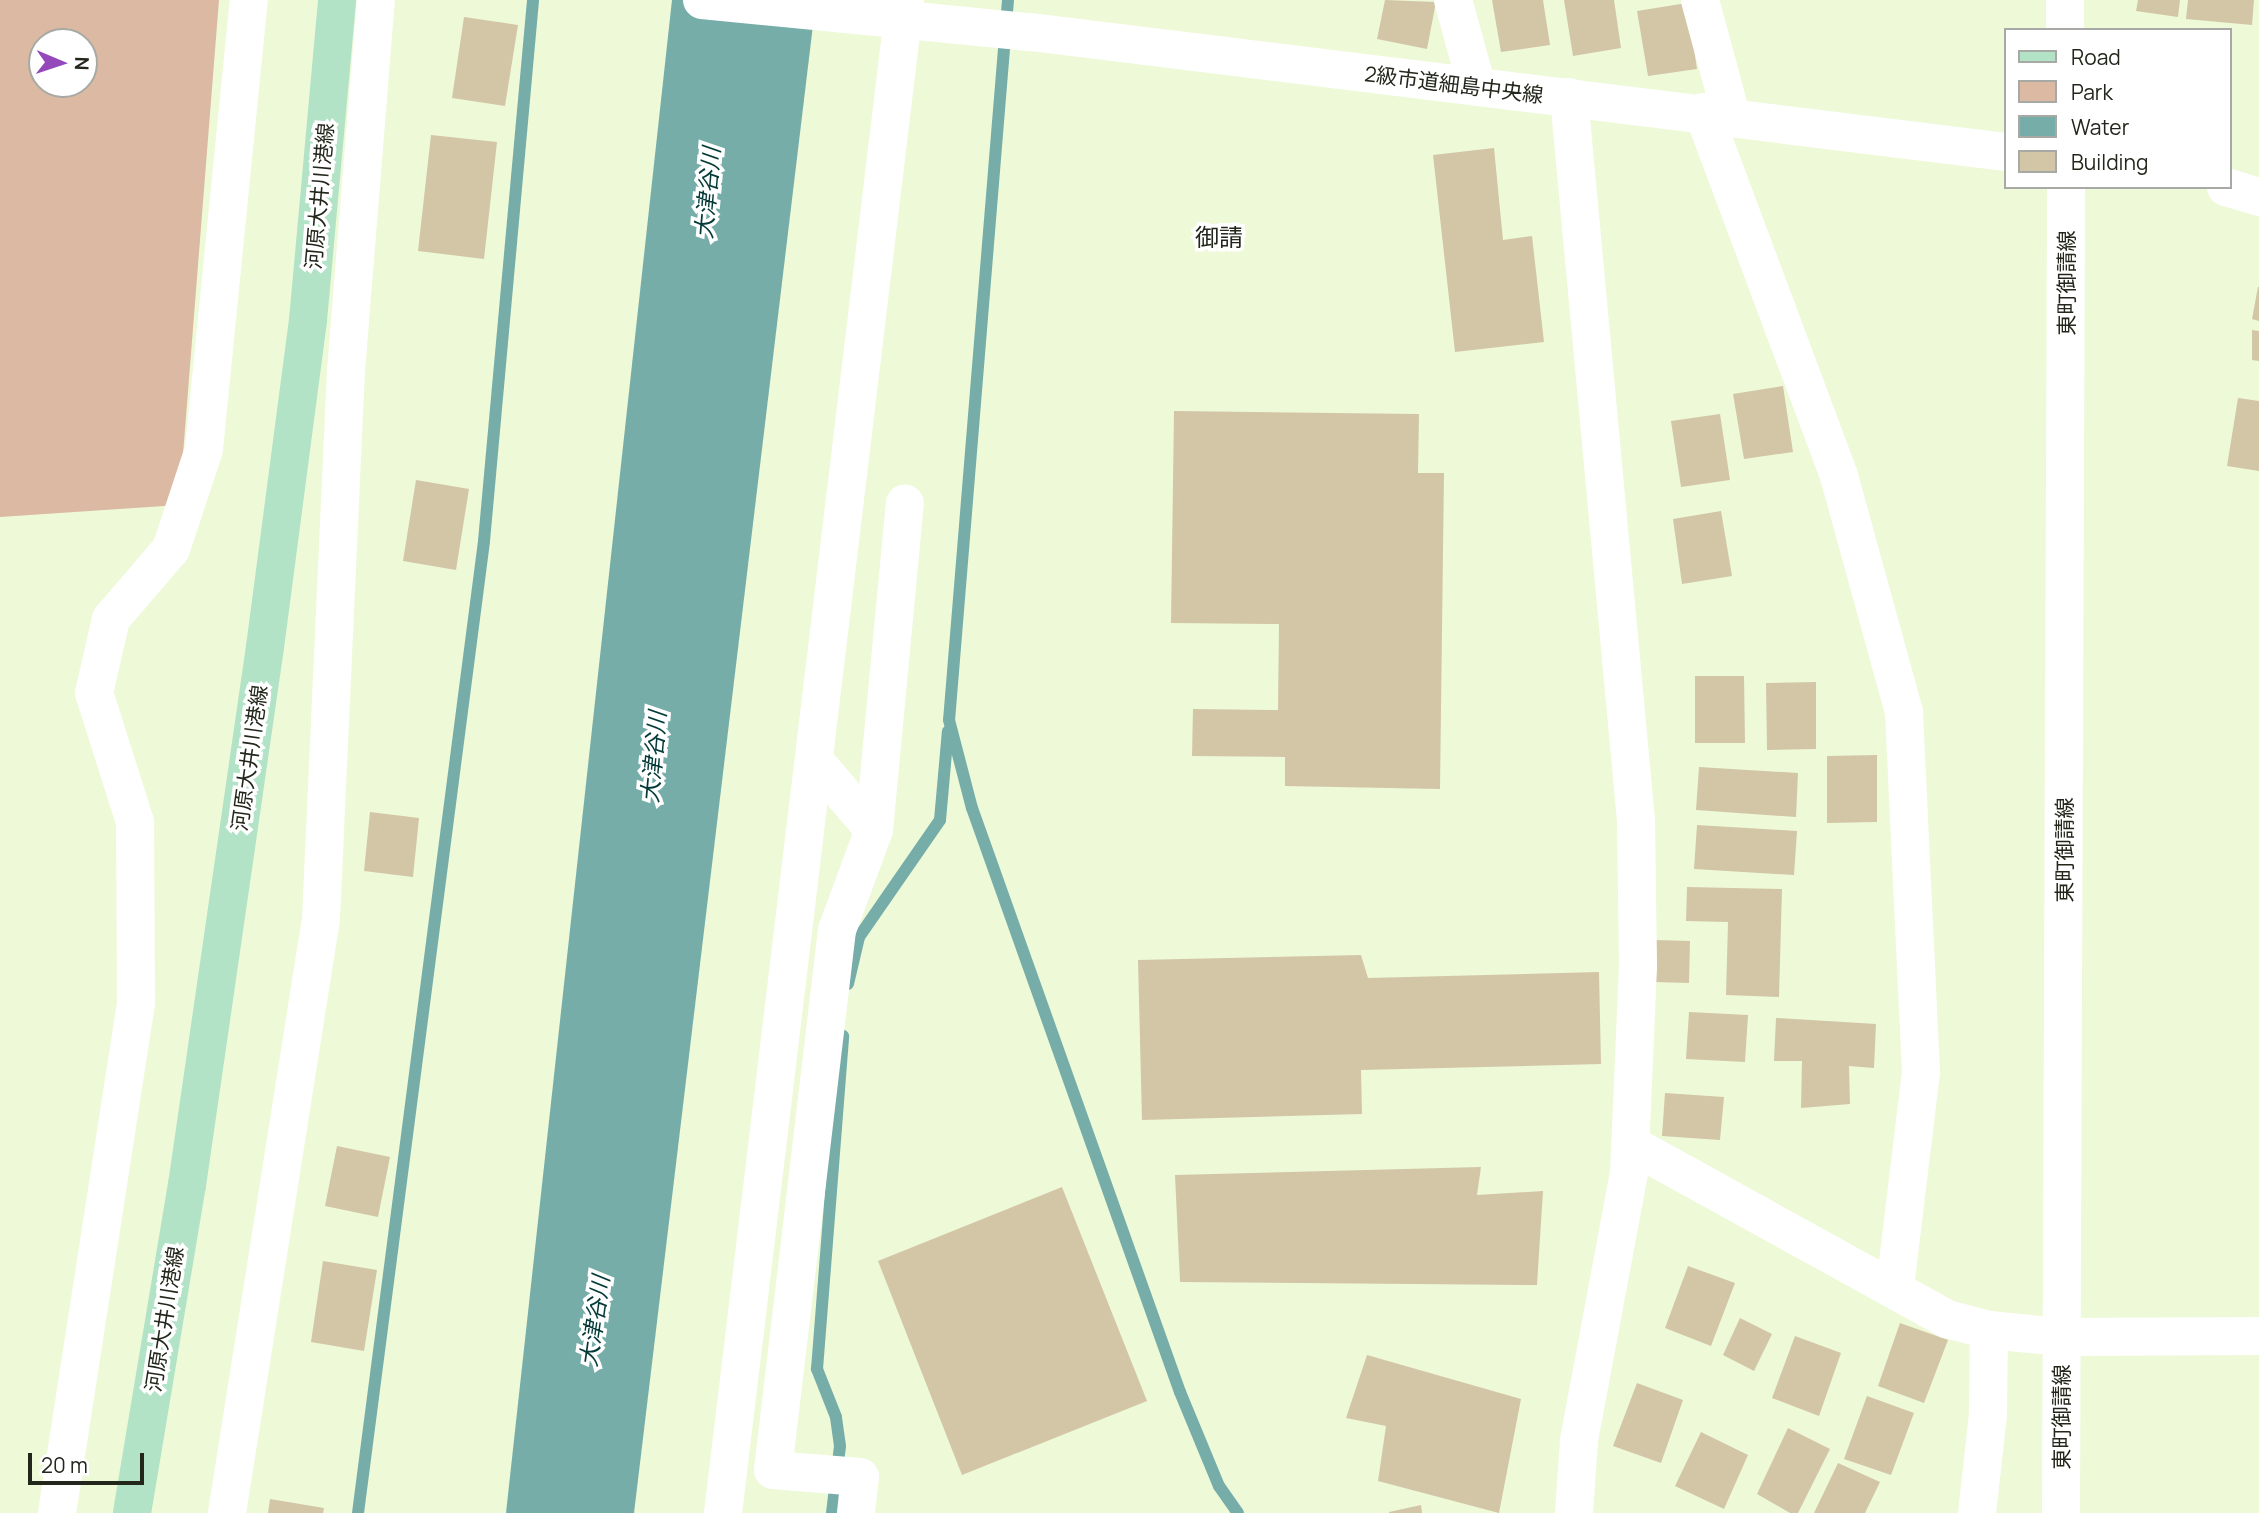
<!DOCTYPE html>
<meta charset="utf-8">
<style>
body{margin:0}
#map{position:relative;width:2259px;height:1513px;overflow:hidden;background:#eef9d8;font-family:Manrope,"Noto Sans JP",sans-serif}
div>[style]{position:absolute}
.green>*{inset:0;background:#dbb9a2}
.water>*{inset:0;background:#76ada9}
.stream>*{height:12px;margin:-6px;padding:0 6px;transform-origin:6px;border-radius:6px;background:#76ada9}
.building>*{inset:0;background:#d2c6a6}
.minor>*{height:38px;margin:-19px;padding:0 19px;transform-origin:19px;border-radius:19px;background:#fff}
.major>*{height:38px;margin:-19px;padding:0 19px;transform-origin:19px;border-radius:19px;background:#b3e3c6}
span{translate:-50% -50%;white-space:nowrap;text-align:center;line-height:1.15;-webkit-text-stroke:7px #fff;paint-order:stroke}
.street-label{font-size:21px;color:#23271b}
.water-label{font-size:23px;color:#033a38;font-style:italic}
.quarter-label{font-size:24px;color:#23271b}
.legend{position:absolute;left:2004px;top:28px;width:228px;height:161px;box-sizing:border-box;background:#fff;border:2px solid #a7a9a4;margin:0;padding:9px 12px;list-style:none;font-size:21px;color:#23271b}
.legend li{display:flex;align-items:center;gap:14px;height:35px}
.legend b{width:35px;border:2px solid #a7a9a4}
.north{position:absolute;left:28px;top:28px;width:70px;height:70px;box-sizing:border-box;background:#fff;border:2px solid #a7a9a4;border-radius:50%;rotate:92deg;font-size:19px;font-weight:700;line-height:28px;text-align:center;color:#23271b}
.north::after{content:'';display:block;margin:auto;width:24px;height:32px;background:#9548b9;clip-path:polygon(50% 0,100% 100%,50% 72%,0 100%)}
.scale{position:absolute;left:28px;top:1453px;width:116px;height:32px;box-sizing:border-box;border:4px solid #23271b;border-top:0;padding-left:9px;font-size:21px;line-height:24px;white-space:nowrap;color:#23271b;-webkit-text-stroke:5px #fff;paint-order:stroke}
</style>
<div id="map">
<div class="green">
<div style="clip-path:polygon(evenodd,0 0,219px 0,179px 505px,0 517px,0 0,42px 42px,84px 42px,84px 84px,42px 84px,42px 42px)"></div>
</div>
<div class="water">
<div style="clip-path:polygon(672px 0,816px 0,634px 1513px,506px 1513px)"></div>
</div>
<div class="stream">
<div style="left:1008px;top:0;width:722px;rotate:94.68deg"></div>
<div style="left:949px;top:720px;width:91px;rotate:75.4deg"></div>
<div style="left:972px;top:808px;width:620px;rotate:70.4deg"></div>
<div style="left:1180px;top:1392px;width:102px;rotate:67.5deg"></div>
<div style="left:1219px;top:1486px;width:33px;rotate:55deg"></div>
<div style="left:848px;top:984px;width:48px;rotate:-76.8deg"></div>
<div style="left:859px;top:937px;width:142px;rotate:-55.3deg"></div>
<div style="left:940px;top:820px;width:89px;rotate:-84.9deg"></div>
<div style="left:358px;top:1513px;width:980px;rotate:-82.61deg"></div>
<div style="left:484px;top:541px;width:543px;rotate:-84.82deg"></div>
<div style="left:832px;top:1513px;width:67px;rotate:-83.2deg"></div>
<div style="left:840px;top:1446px;width:29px;rotate:-98deg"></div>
<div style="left:836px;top:1417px;width:52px;rotate:-111.6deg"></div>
<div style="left:817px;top:1369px;width:334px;rotate:-85.5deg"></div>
</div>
<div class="building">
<div style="clip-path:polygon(1385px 0,1436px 2px,1427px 49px,1377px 39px)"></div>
<div style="clip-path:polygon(1492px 0,1543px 0,1550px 45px,1501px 52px)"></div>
<div style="clip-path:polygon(1564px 0,1614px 0,1621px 48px,1573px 56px)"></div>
<div style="clip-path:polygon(2138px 0,2180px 0,2178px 17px,2136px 11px)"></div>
<div style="clip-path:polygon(2188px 0,2254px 0,2252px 25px,2186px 19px)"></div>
<div style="clip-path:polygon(1687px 3px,1697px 69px,1648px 76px,1637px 11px)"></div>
<div style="clip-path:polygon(464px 17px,518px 25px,505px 106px,452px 98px)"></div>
<div style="clip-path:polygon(431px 135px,497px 142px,484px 259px,418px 251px)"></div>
<div style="clip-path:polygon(1494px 148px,1503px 240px,1532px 236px,1544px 342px,1455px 352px,1433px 155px)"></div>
<div style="clip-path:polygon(2258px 287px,2259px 287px,2259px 321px,2252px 319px)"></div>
<div style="clip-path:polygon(2252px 330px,2259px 331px,2259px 361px,2252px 360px)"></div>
<div style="clip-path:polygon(1783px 386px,1793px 452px,1744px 459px,1733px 394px)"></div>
<div style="clip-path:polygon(2238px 398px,2259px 401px,2259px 471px,2227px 466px)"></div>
<div style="clip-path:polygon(1174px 411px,1419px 414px,1418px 473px,1444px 473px,1440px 789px,1285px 786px,1285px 757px,1192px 756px,1193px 709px,1278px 710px,1279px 624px,1171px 623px)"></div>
<div style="clip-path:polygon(1720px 414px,1730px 480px,1681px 487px,1671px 421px)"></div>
<div style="clip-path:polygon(416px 480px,469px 489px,456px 570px,403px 561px)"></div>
<div style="clip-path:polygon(1721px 511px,1732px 576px,1682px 584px,1673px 519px)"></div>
<div style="clip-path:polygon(1695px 676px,1744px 676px,1745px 743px,1695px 743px)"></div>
<div style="clip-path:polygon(1816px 682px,1816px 749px,1767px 750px,1766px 683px)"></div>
<div style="clip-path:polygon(1877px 755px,1877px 822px,1827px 823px,1827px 756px)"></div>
<div style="clip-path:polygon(1699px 767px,1798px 773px,1796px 817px,1696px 810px)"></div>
<div style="clip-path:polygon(370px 812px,419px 818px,413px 877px,364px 871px)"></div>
<div style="clip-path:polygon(1697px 825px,1797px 831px,1794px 875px,1694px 869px)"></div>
<div style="clip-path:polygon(1687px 887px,1782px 889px,1779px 997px,1726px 995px,1728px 922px,1686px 921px)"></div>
<div style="clip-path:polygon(1655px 940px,1690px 941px,1689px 983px,1653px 982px)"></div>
<div style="clip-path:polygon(1361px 955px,1368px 978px,1599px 972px,1601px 1064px,1361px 1070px,1362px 1114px,1142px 1120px,1138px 960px)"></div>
<div style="clip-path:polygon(1689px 1012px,1748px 1015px,1745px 1062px,1686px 1059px)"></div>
<div style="clip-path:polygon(1776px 1018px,1876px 1024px,1874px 1068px,1849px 1066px,1850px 1104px,1801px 1108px,1802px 1061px,1774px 1061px)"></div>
<div style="clip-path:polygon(1665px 1093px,1724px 1097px,1720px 1140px,1662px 1136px)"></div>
<div style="clip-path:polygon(337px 1146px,390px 1157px,378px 1217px,325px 1206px)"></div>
<div style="clip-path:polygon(1481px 1167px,1477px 1195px,1543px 1191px,1537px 1285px,1180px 1282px,1175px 1175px)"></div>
<div style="clip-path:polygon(1062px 1187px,1147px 1401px,962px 1475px,878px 1261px)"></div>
<div style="clip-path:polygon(323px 1261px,377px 1270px,364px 1351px,311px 1342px)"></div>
<div style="clip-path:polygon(1688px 1266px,1735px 1283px,1711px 1346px,1665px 1328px)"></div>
<div style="clip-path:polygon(1740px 1318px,1772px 1334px,1754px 1371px,1723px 1355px)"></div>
<div style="clip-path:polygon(1900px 1323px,1948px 1340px,1924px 1403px,1878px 1386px)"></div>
<div style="clip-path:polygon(1795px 1336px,1841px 1353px,1819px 1416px,1772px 1398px)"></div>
<div style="clip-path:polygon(1367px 1355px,1521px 1399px,1499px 1513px,1378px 1481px,1386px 1426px,1346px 1418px)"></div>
<div style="clip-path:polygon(1637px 1383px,1683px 1400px,1661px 1463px,1613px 1446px)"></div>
<div style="clip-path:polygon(1867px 1396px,1914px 1413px,1891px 1475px,1844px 1459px)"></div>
<div style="clip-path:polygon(1788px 1428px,1830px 1449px,1798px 1513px,1790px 1513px,1757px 1494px)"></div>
<div style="clip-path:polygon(1701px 1432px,1748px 1455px,1724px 1509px,1675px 1486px)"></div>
<div style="clip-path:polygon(1838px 1463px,1880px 1482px,1865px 1513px,1814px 1513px)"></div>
<div style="clip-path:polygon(270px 1499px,324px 1508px,323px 1513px,268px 1513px)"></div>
<div style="clip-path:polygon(1421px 1505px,1422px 1513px,1389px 1513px,1389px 1512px)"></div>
</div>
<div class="minor">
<div style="left:702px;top:0;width:331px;rotate:5.6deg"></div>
<div style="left:1031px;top:32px;width:981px;rotate:7.02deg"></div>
<div style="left:1453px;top:0;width:90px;rotate:74.6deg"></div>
<div style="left:1700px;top:0;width:119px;rotate:74.9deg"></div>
<div style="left:2065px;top:0;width:30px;rotate:90deg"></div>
<div style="left:1569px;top:97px;width:726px;rotate:84.71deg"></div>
<div style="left:1636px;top:820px;width:147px;rotate:89.2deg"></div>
<div style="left:1638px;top:967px;width:206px;rotate:92.5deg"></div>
<div style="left:1629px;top:1173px;width:273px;rotate:100.6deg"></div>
<div style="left:1579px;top:1441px;width:72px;rotate:94deg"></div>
<div style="left:1703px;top:112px;width:389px;rotate:69.5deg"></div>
<div style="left:1839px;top:476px;width:245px;rotate:74.6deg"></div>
<div style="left:1904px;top:712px;width:360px;rotate:87.3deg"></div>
<div style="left:1921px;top:1072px;width:217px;rotate:96.9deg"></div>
<div style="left:2226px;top:187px;width:34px;rotate:17deg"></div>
<div style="left:814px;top:760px;width:92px;rotate:49.4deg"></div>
<div style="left:1630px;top:1144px;width:362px;rotate:28.9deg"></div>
<div style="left:1947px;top:1319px;width:43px;rotate:14.7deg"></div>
<div style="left:1989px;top:1330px;width:84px;rotate:90.7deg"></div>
<div style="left:1988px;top:1414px;width:100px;rotate:96.3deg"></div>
<div style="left:1989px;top:1330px;width:72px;rotate:5.6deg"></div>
<div style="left:2061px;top:1337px;width:198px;rotate:-0.3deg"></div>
<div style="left:57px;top:1513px;width:516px;rotate:-81.19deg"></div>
<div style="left:136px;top:1003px;width:181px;rotate:-90.3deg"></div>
<div style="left:135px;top:822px;width:135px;rotate:-107.6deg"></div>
<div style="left:94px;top:693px;width:76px;rotate:-77.1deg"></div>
<div style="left:111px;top:619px;width:92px;rotate:-49.4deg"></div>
<div style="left:171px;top:549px;width:105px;rotate:-71.7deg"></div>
<div style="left:204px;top:449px;width:451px;rotate:-84.3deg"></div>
<div style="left:227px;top:1513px;width:601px;rotate:-81.01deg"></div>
<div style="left:321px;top:919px;width:549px;rotate:-87.39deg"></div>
<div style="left:346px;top:371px;width:372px;rotate:-85.4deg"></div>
<div style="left:723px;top:1513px;width:1524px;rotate:-83.14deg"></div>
<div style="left:856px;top:1513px;width:36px;rotate:-84deg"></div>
<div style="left:860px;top:1477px;width:87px;rotate:-175.4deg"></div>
<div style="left:773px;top:1470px;width:544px;rotate:-83.24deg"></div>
<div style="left:837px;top:930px;width:107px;rotate:-69.7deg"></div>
<div style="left:874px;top:830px;width:328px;rotate:-84.6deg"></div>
<div style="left:2061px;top:1513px;width:1326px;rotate:-89.78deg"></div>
</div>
<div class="major">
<div style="left:132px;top:1513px;width:333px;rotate:-80.5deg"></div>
<div style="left:187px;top:1185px;width:544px;rotate:-81.75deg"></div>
<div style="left:265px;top:647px;width:330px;rotate:-82.5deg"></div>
<div style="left:308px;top:320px;width:321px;rotate:-84.8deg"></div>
</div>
<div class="street-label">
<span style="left:1454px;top:84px;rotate:7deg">2級市道細島中央線</span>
<span style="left:319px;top:196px;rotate:-85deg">河原大井川港線</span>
<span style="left:2066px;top:283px;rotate:-90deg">東町御請線</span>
<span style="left:249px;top:758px;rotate:-82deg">河原大井川港線</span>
<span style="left:2064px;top:850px;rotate:-90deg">東町御請線</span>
<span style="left:164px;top:1319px;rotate:-81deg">河原大井川港線</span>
<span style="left:2061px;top:1417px;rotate:-90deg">東町御請線</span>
</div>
<div class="water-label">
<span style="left:707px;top:193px;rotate:-85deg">大津谷川</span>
<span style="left:653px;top:757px;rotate:-85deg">大津谷川</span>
<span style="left:594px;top:1321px;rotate:-82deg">大津谷川</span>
</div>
<div class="quarter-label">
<span style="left:1219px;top:237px">御請</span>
</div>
<ul class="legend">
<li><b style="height:9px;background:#b3e3c6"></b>Road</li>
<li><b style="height:19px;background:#dbb9a2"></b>Park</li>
<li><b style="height:19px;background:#76ada9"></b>Water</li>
<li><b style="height:19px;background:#d2c6a6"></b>Building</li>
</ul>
<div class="north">N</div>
<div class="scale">20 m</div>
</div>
